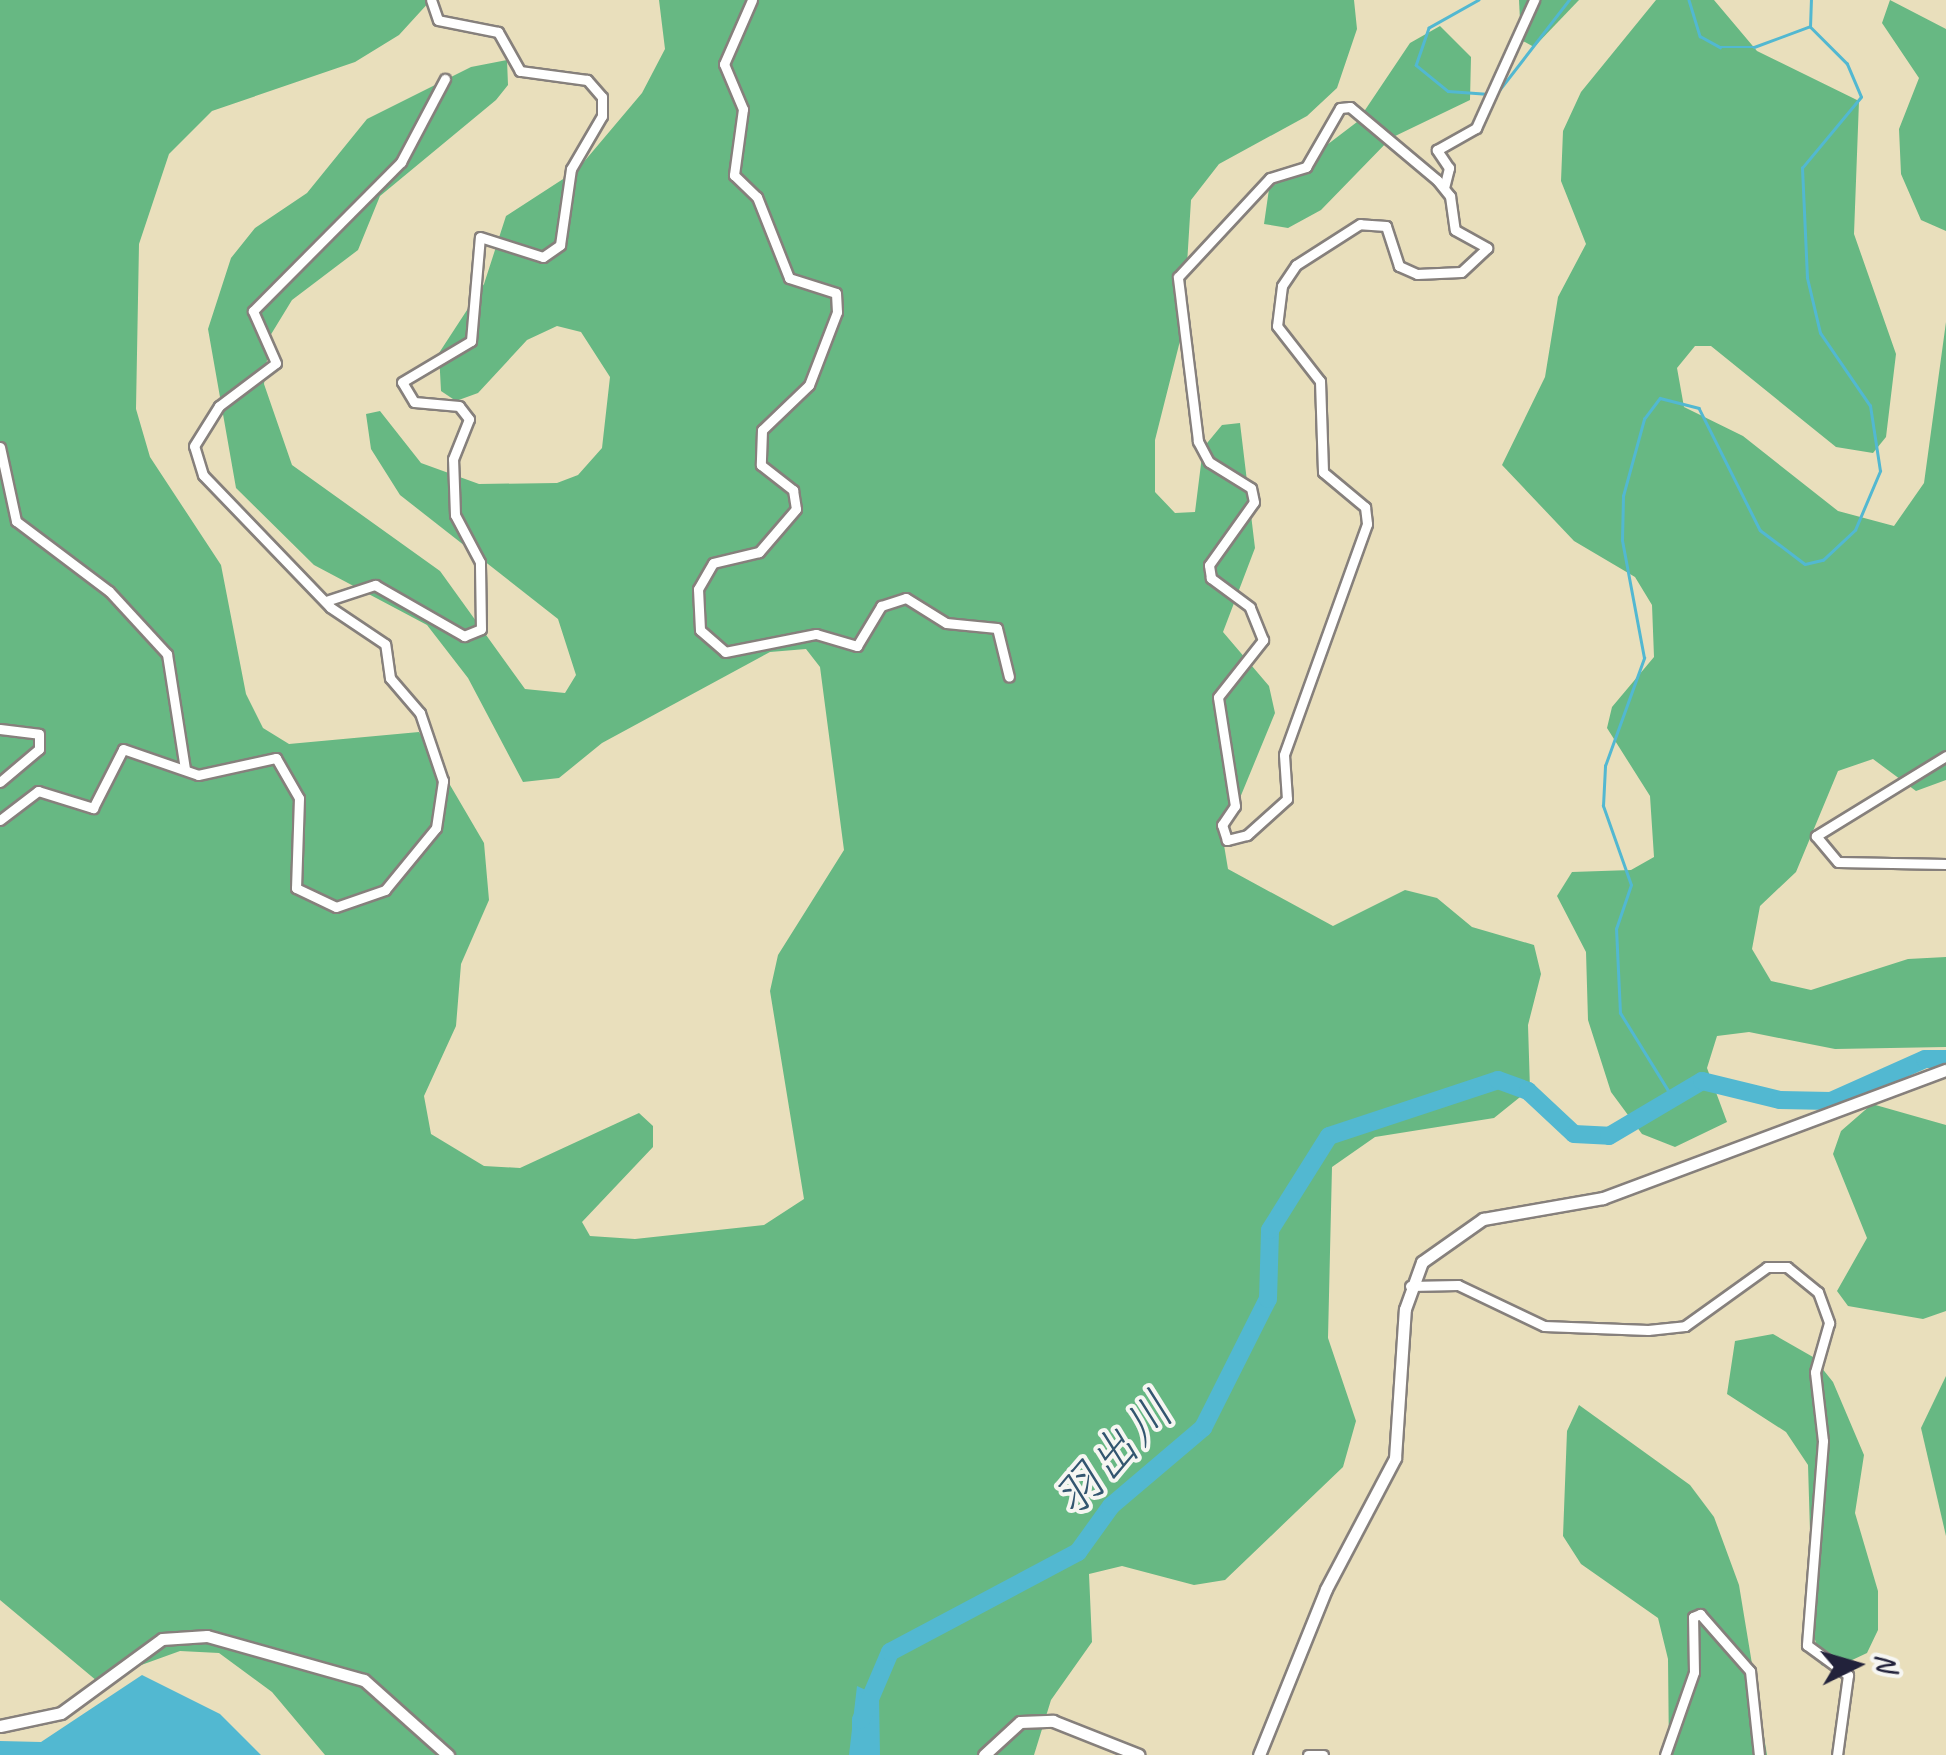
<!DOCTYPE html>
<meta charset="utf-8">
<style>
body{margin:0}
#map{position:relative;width:1946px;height:1755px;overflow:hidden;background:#e9dfbc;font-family:Caveat,"Klee One",sans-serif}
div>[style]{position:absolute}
.forest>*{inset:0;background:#67b883}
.water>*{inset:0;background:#52b8d1}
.stream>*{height:2.5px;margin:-1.25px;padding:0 1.25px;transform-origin:1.25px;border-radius:1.25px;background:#52b8d1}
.river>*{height:18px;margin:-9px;padding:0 9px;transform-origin:9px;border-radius:9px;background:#52b8d1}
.roads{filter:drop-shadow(2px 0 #86807c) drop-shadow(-2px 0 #86807c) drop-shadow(0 2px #86807c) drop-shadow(0 -2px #86807c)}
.street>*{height:9px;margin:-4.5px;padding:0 4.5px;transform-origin:4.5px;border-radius:4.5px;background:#fff}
.secondary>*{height:11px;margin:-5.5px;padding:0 5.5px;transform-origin:5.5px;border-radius:5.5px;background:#fff}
span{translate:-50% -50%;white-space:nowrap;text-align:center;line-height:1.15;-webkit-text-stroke:8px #f6f6f2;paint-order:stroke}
.water-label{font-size:50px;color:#335670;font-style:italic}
.north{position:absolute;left:1806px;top:1615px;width:100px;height:100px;-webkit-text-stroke:8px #f6f6f2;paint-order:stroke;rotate:85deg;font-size:28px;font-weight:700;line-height:40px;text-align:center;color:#22223b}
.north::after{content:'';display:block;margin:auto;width:35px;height:45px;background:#22223b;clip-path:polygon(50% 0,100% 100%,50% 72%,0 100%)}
</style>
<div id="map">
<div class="forest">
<div style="clip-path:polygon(0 0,431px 0,399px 35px,355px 62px,212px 111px,169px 154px,139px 244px,136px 409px,150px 457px,221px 565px,246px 694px,263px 728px,289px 744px,419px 732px,484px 843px,489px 900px,461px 964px,456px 1026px,424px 1096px,431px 1134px,484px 1166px,520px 1168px,639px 1113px,653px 1126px,653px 1147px,582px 1222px,590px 1236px,635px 1239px,764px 1225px,804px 1199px,770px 991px,778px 955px,844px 850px,820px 667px,806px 649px,770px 652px,602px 743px,559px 778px,523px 782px,468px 678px,427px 625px,314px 565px,236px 488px,208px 329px,231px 258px,255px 228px,307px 193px,367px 119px,471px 67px,507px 60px,508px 85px,496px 100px,380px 196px,358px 250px,292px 300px,270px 336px,264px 384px,292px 465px,440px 571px,525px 689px,565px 693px,576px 675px,558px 619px,400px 495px,371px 449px,366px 414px,380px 411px,421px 463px,479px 484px,557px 483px,578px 475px,602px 448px,610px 377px,581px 332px,557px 326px,527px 340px,478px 393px,456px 401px,441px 391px,439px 353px,484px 284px,506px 216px,577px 170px,642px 93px,665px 49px,659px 0,1354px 0,1357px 29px,1337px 88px,1307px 116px,1219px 164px,1191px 200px,1183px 329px,1155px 440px,1155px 492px,1175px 513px,1195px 512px,1203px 448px,1222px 425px,1240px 423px,1255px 548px,1223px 632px,1269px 686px,1275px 713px,1223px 839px,1228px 869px,1333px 926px,1405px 890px,1437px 898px,1472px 927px,1534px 945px,1541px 974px,1528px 1025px,1530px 1089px,1494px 1118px,1375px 1137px,1332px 1167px,1328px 1338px,1356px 1421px,1343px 1467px,1225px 1580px,1194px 1585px,1122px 1566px,1089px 1574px,1092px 1642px,1051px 1700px,1034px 1755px,325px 1755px,272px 1692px,219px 1653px,180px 1651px,97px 1681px,0 1600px)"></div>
<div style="clip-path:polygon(1519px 0,1579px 0,1534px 47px,1521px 40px)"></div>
<div style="clip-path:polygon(1656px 0,1714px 0,1757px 51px,1859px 101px,1854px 234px,1896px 354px,1886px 437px,1873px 453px,1836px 447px,1711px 346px,1695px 346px,1677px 368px,1684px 407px,1743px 436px,1838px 511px,1894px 526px,1924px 483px,1946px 322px,1946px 780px,1916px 791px,1873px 759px,1838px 771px,1796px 872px,1760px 906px,1752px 949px,1771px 981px,1811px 990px,1908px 959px,1946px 957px,1946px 1047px,1835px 1049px,1749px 1032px,1717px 1036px,1707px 1068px,1727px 1122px,1675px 1147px,1642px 1134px,1611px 1092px,1588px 1020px,1586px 952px,1557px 896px,1572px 872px,1631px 870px,1654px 857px,1650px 796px,1607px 728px,1612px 707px,1654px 657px,1652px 605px,1635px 577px,1574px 541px,1502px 465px,1545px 377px,1558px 297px,1586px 244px,1561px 181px,1563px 131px,1581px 92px)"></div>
<div style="clip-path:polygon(1890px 0,1946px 29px,1946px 231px,1921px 220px,1901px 174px,1899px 129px,1919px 78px,1882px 23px)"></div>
<div style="clip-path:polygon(1440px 26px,1471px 57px,1470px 100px,1391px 138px,1321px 210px,1288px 228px,1264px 224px,1269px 189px,1357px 122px,1410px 43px)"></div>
<div style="clip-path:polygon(1872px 1104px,1946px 1125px,1946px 1311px,1923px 1319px,1848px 1306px,1837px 1291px,1867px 1238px,1833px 1154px,1841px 1131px)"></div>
<div style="clip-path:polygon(1773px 1334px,1813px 1357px,1833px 1382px,1864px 1455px,1855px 1513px,1878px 1591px,1878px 1630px,1867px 1653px,1833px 1669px,1821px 1665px,1813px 1631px,1808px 1465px,1786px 1432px,1727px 1394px,1735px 1341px)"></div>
<div style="clip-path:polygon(1946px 1376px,1946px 1536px,1921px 1428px)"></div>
<div style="clip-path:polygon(1579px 1405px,1690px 1485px,1714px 1517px,1739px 1585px,1767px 1755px,1669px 1755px,1668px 1659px,1658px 1618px,1581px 1564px,1563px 1536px,1567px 1431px)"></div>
</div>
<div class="water">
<div style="clip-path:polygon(142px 1675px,220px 1714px,261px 1755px,0 1755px,0 1741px,41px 1742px)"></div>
<div style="clip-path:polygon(857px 1686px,879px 1696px,880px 1755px,849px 1755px)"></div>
</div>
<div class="stream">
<div style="left:1479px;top:0;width:57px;rotate:150.8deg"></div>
<div style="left:1429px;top:28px;width:39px;rotate:109deg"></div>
<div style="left:1416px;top:65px;width:41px;rotate:39.1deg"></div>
<div style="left:1448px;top:91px;width:41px;rotate:4.2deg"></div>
<div style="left:1689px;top:0;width:38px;rotate:73deg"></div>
<div style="left:1700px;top:36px;width:23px;rotate:29deg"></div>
<div style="left:1720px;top:47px;width:34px"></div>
<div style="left:1754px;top:47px;width:58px;rotate:-20.3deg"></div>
<div style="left:1497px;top:93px;width:118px;rotate:-52.3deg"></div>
<div style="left:1670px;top:1094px;width:95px;rotate:-121.7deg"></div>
<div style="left:1620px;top:1013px;width:84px;rotate:-92.7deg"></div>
<div style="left:1616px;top:929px;width:46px;rotate:-71.2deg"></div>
<div style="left:1631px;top:885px;width:84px;rotate:-109.5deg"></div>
<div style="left:1603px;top:806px;width:40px;rotate:-87.1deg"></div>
<div style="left:1605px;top:766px;width:115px;rotate:-70.1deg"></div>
<div style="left:1644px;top:658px;width:120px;rotate:-100.6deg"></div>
<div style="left:1622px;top:540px;width:44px;rotate:-88.7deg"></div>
<div style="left:1623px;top:496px;width:80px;rotate:-74.7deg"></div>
<div style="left:1644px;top:419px;width:26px;rotate:-53deg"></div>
<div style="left:1660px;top:398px;width:40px;rotate:14.4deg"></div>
<div style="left:1699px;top:408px;width:136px;rotate:63.4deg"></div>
<div style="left:1760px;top:530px;width:56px;rotate:37.1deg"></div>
<div style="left:1805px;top:564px;width:18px;rotate:-13deg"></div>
<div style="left:1823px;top:560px;width:44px;rotate:-43.2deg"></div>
<div style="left:1855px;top:530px;width:64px;rotate:-67deg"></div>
<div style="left:1880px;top:471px;width:66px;rotate:-98.7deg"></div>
<div style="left:1870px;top:406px;width:88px;rotate:-124.4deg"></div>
<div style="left:1820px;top:333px;width:57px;rotate:-103.3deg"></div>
<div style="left:1807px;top:278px;width:110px;rotate:-92.6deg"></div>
<div style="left:1802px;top:168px;width:92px;rotate:-50.3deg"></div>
<div style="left:1861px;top:97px;width:36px;rotate:-113deg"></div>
<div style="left:1847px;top:64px;width:52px;rotate:-135deg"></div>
<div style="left:1810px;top:27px;width:27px;rotate:-88deg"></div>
</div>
<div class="river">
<div style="left:861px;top:1755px;width:35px;rotate:-90deg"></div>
<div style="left:861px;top:1720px;width:74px;rotate:-66.9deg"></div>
<div style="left:890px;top:1652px;width:213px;rotate:-28deg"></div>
<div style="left:1078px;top:1552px;width:57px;rotate:-54.3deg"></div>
<div style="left:1111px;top:1506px;width:121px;rotate:-40.3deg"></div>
<div style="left:1203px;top:1428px;width:144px;rotate:-63.3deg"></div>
<div style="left:1268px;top:1299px;width:69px;rotate:-88.3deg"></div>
<div style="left:1270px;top:1230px;width:111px;rotate:-57.9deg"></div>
<div style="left:1329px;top:1136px;width:178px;rotate:-18.3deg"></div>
<div style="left:1498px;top:1080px;width:32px;rotate:20deg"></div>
<div style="left:1528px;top:1091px;width:63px;rotate:43.1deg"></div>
<div style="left:1574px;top:1134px;width:35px;rotate:3deg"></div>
<div style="left:1609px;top:1136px;width:108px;rotate:-30.6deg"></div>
<div style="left:1702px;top:1081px;width:80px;rotate:13.7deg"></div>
<div style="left:1780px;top:1100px;width:51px;rotate:1.1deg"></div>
<div style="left:1831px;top:1101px;width:103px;rotate:-24.1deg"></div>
<div style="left:1925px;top:1059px;width:21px"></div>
</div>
<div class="roads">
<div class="street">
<div style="left:752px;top:0;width:70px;rotate:113.6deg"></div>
<div style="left:724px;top:64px;width:49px;rotate:67.1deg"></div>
<div style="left:743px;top:109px;width:67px;rotate:97.8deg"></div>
<div style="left:734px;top:175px;width:32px;rotate:44deg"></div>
<div style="left:757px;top:197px;width:87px;rotate:68.4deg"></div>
<div style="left:789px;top:278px;width:49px;rotate:17.7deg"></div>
<div style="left:836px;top:293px;width:19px;rotate:87deg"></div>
<div style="left:837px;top:312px;width:78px;rotate:111deg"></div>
<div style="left:809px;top:385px;width:65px;rotate:136.2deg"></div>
<div style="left:762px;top:430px;width:35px;rotate:92deg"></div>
<div style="left:761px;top:465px;width:41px;rotate:38deg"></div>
<div style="left:793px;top:490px;width:19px;rotate:81deg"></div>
<div style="left:796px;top:509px;width:57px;rotate:130.7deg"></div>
<div style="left:759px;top:552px;width:47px;rotate:166.6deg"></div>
<div style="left:713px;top:563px;width:30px;rotate:120deg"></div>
<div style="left:698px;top:589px;width:41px;rotate:87.2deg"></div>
<div style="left:700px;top:630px;width:33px;rotate:41deg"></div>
<div style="left:725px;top:652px;width:93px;rotate:-11.2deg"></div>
<div style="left:816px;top:634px;width:43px;rotate:16.3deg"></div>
<div style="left:857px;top:646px;width:47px;rotate:-59deg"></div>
<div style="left:881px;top:606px;width:26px;rotate:-18deg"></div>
<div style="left:906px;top:598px;width:47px;rotate:32deg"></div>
<div style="left:946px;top:623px;width:51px;rotate:5.6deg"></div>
<div style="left:997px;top:628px;width:50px;rotate:76.2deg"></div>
<div style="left:1350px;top:107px;width:114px;rotate:40deg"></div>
<div style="left:1437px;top:180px;width:21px;rotate:51deg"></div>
<div style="left:1450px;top:196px;width:34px;rotate:82deg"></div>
<div style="left:1455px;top:230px;width:37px;rotate:29deg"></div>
<div style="left:1487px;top:248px;width:35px;rotate:137deg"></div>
<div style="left:1461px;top:272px;width:44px;rotate:177.4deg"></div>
<div style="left:1417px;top:274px;width:20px;rotate:-156deg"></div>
<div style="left:1399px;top:266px;width:42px;rotate:-108deg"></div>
<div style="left:1386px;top:226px;width:26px;rotate:-176deg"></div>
<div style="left:1360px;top:224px;width:76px;rotate:147.4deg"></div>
<div style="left:1296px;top:265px;width:25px;rotate:124deg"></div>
<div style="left:1282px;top:286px;width:40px;rotate:97.1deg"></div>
<div style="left:1277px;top:326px;width:70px;rotate:52deg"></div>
<div style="left:1320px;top:381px;width:91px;rotate:88.1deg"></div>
<div style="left:1323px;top:472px;width:55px;rotate:39.8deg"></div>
<div style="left:1365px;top:507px;width:17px;rotate:83deg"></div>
<div style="left:1367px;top:524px;width:245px;rotate:109.8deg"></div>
<div style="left:1284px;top:755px;width:44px;rotate:86.1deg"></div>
<div style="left:1287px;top:799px;width:54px;rotate:138deg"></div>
<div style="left:1247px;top:835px;width:21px;rotate:166deg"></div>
<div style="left:1227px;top:840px;width:16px;rotate:-108deg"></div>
<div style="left:1222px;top:825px;width:23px;rotate:-56deg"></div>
<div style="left:1235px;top:806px;width:110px;rotate:-98.9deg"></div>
<div style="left:1218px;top:697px;width:73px;rotate:-51.7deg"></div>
<div style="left:1263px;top:640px;width:35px;rotate:-112deg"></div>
<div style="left:1250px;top:607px;width:49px;rotate:-143.4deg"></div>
<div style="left:1211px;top:578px;width:13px;rotate:-99deg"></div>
<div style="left:1209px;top:565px;width:77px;rotate:-54.5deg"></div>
<div style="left:1254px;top:502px;width:14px;rotate:-102deg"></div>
<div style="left:1251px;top:488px;width:49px;rotate:-148.2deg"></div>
<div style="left:1209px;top:462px;width:24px;rotate:-118deg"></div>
<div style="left:1198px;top:441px;width:165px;rotate:-97deg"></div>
<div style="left:1178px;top:277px;width:135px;rotate:-47.1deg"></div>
<div style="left:1270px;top:178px;width:38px;rotate:-17deg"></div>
<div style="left:1306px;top:167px;width:68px;rotate:-60deg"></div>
<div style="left:1340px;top:108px;width:10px;rotate:-6deg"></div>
<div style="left:1444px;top:188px;width:21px;rotate:-76deg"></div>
<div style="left:1449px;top:168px;width:22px;rotate:-124deg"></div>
<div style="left:1437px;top:150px;width:45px;rotate:-29.4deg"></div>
<div style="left:1476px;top:128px;width:141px;rotate:-65.6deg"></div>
<div style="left:0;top:447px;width:76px;rotate:77.8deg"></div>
<div style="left:16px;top:521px;width:116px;rotate:37deg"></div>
<div style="left:109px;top:591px;width:86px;rotate:47.4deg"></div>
<div style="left:167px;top:654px;width:116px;rotate:81.1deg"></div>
<div style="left:326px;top:601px;width:52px;rotate:-18.1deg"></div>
<div style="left:375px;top:585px;width:103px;rotate:29.8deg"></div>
<div style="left:464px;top:636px;width:18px;rotate:-22deg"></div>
<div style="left:481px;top:629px;width:67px;rotate:-90.9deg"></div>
<div style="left:480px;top:562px;width:53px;rotate:-118deg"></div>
<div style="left:455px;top:515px;width:56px;rotate:-92deg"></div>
<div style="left:453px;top:459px;width:43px;rotate:-68.2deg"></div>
<div style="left:469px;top:419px;width:16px;rotate:-128deg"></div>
<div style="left:459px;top:406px;width:45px;rotate:-174.9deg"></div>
<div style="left:414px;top:402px;width:23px;rotate:-121deg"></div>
<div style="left:402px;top:382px;width:80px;rotate:-30.7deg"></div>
<div style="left:471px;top:341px;width:104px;rotate:-85.1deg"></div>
<div style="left:480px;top:237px;width:66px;rotate:17.6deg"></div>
<div style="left:543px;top:257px;width:21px;rotate:-35deg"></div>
<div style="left:560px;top:245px;width:77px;rotate:-81.8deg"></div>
<div style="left:571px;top:169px;width:61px;rotate:-59.7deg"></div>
<div style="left:602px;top:116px;width:19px;rotate:-90deg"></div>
<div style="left:602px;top:97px;width:23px;rotate:-131deg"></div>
<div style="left:587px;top:80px;width:68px;rotate:-172.3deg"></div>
<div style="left:520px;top:71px;width:45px;rotate:-119.4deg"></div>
<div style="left:498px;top:32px;width:61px;rotate:-168.7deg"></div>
<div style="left:438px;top:20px;width:21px;rotate:-109deg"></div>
<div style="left:0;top:729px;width:39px;rotate:7deg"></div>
<div style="left:39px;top:734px;width:15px;rotate:90deg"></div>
<div style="left:39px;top:749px;width:51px;rotate:139.8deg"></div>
<div style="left:1946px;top:756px;width:153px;rotate:148.4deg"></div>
<div style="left:1816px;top:836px;width:34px;rotate:50deg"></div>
<div style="left:1838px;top:862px;width:108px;rotate:1.1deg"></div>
<div style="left:0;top:820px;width:48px;rotate:-37.3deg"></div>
<div style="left:38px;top:791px;width:58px;rotate:17.2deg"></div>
<div style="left:93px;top:808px;width:66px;rotate:-63deg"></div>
<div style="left:123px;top:749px;width:79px;rotate:19.1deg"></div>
<div style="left:198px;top:775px;width:80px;rotate:-12.3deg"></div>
<div style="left:276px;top:758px;width:46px;rotate:60.1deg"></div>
<div style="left:299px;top:798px;width:90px;rotate:91.9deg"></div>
<div style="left:296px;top:888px;width:44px;rotate:25.4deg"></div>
<div style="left:336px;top:907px;width:52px;rotate:-19.1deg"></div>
<div style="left:385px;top:890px;width:80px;rotate:-50.6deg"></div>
<div style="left:436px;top:828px;width:48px;rotate:-81.5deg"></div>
<div style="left:443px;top:781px;width:72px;rotate:-108.7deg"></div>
<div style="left:420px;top:713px;width:46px;rotate:-130.6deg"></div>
<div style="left:390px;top:678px;width:34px;rotate:-98deg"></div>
<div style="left:385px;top:644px;width:66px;rotate:-146.1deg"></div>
<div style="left:330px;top:607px;width:183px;rotate:-133.9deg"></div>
<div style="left:203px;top:475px;width:30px;rotate:-107deg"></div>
<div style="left:194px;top:446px;width:47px;rotate:-58deg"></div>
<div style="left:219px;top:406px;width:71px;rotate:-37deg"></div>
<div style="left:276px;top:363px;width:57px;rotate:-113.9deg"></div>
<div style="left:253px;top:311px;width:210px;rotate:-45.2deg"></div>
<div style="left:401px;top:162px;width:94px;rotate:-62.1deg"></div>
<div style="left:1410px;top:1286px;width:48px;rotate:-1.2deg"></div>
<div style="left:1458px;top:1285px;width:95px;rotate:25.5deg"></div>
<div style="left:1544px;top:1326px;width:104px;rotate:2.2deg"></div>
<div style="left:1648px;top:1330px;width:37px;rotate:-6deg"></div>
<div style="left:1685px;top:1326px;width:101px;rotate:-35.7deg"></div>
<div style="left:1767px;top:1267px;width:20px"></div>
<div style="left:1787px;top:1267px;width:40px;rotate:39deg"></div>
<div style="left:1818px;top:1292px;width:33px;rotate:70deg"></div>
<div style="left:1829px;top:1323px;width:51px;rotate:105.9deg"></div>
<div style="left:1815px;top:1372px;width:69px;rotate:83.4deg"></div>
<div style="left:1823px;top:1441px;width:205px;rotate:94.5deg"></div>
<div style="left:1807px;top:1645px;width:51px;rotate:36.2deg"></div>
<div style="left:1848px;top:1675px;width:81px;rotate:97.8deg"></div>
<div style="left:1308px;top:1755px;width:15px"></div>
<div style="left:1665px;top:1755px;width:88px;rotate:-70.7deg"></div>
<div style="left:1694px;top:1672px;width:55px;rotate:-91deg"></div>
<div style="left:1693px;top:1617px;width:8px;rotate:-23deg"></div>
<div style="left:1700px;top:1614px;width:76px;rotate:48.7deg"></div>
<div style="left:1750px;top:1671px;width:84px;rotate:83.9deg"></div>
</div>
<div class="secondary">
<div style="left:0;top:1726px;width:62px;rotate:-12deg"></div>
<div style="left:61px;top:1713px;width:125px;rotate:-36.2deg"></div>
<div style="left:162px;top:1639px;width:45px;rotate:-3.8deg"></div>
<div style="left:207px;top:1636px;width:163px;rotate:15.7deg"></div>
<div style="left:364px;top:1680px;width:113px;rotate:41.8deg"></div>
<div style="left:984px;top:1755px;width:49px;rotate:-42.5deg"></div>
<div style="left:1020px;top:1722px;width:33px;rotate:-2deg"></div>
<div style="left:1053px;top:1721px;width:92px;rotate:21.6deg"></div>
<div style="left:1259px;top:1755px;width:179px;rotate:-68deg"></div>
<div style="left:1326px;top:1589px;width:148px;rotate:-62.2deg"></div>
<div style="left:1395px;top:1458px;width:149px;rotate:-86.2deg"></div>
<div style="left:1405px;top:1309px;width:50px;rotate:-70.1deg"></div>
<div style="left:1422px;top:1262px;width:75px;rotate:-35.2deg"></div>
<div style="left:1483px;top:1219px;width:122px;rotate:-9.9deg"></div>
<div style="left:1603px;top:1198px;width:366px;rotate:-20.5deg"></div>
</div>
</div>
<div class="water-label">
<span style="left:1113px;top:1455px;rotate:-46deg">羽出川</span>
</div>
<div class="north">N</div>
</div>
